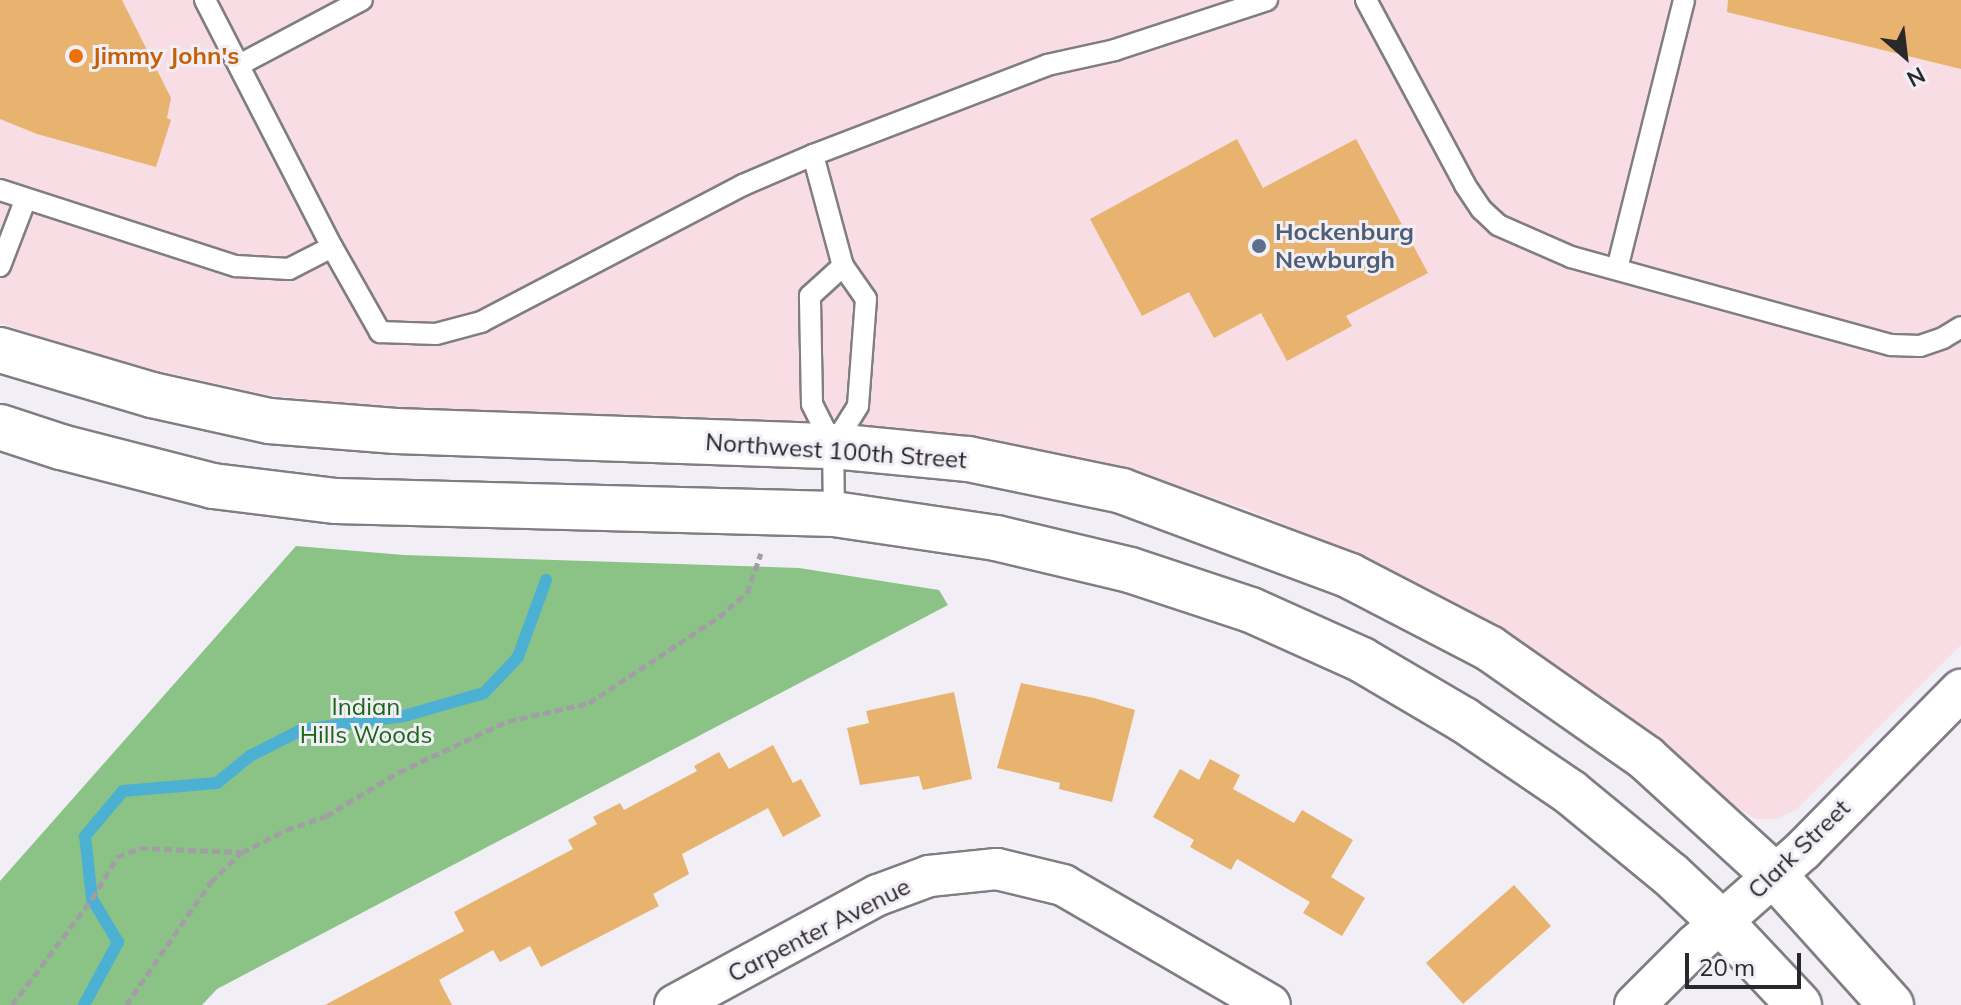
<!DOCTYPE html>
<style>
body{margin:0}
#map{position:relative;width:1961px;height:1005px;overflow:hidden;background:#f1eef5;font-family:Mulish,sans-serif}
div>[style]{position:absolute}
.commercial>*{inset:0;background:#f8dee4}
.forest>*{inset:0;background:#8ac385}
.stream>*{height:12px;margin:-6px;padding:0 6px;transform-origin:6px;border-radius:6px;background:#4cb0d3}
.building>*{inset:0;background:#e8b36f}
.path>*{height:5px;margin-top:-2.5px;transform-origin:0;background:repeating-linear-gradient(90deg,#a19fa4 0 8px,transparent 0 12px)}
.roads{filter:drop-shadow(2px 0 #807d83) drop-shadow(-2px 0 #807d83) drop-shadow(0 2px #807d83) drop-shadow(0 -2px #807d83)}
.lane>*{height:20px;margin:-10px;padding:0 10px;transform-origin:10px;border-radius:10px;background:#fff}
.street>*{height:40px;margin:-20px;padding:0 20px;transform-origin:20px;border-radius:20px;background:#fff}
.secondary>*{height:44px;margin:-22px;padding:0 22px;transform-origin:22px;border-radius:22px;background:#fff}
.dots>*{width:22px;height:22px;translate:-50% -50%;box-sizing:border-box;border:4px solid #f1eef5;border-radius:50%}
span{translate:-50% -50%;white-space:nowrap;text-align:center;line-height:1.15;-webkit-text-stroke:6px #f1eef5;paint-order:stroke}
.food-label{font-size:24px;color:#c56008;font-weight:700}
.left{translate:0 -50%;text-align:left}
.service-label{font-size:24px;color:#4e5e75;font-weight:700}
.street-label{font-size:24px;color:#29282a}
.park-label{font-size:24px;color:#196616}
.north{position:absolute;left:1865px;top:16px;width:80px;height:80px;-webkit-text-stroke:6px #f1eef5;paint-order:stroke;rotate:152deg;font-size:22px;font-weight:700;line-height:32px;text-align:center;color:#29282a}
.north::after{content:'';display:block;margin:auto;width:28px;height:36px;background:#29282a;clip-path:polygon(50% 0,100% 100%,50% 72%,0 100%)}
.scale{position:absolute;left:1685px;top:953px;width:116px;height:36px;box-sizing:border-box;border:4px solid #29282a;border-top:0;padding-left:10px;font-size:24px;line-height:28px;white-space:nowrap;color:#29282a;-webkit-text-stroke:6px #f1eef5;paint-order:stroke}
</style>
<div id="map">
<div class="commercial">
<div style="clip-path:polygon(0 0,1961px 0,1961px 645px,1797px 809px,1777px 819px,1756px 819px,1739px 809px,1611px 703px,1499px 629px,1357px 554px,1247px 509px,1133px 471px,971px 439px,737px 418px,395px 408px,267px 395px,151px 369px,45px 338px,0 323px)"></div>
</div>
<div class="forest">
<div style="clip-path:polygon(296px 546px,404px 555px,799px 568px,939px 590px,948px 605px,217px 989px,202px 1005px,0 1005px,0 881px)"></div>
</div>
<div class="stream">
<div style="left:84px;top:1005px;width:72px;rotate:-61.6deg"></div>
<div style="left:118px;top:942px;width:50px;rotate:-121.2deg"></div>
<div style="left:92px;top:899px;width:63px;rotate:-96.3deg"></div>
<div style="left:85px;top:836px;width:59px;rotate:-49.8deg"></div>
<div style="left:123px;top:791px;width:94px;rotate:-4.9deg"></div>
<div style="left:217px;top:783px;width:43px;rotate:-39.3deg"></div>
<div style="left:250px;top:756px;width:57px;rotate:-27deg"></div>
<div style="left:301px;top:730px;width:104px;rotate:-7.7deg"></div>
<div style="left:404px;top:716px;width:83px;rotate:-16deg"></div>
<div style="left:484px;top:693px;width:50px;rotate:-46.6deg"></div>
<div style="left:518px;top:657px;width:82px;rotate:-70deg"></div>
</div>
<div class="building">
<div style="clip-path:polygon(0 0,122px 0,171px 98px,167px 118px,171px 120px,156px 167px,37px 134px,0 119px)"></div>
<div style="clip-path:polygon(1728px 0,1961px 0,1961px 69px,1727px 12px)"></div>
<div style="clip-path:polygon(1237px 139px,1263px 188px,1356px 139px,1428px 273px,1346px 316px,1352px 326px,1287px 361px,1261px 313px,1214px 338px,1189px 292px,1142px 316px,1090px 219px)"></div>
<div style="clip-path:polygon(1021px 683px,1094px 698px,1135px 710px,1112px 802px,1059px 789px,1060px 783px,997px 768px)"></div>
<div style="clip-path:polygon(954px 692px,972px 779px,923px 790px,919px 776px,860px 785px,847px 728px,869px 723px,866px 711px)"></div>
<div style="clip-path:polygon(773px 745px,793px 783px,801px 779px,821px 816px,783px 837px,768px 808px,682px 854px,689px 874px,653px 894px,659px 906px,541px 967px,530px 946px,500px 962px,493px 950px,439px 980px,452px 1005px,325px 1005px,464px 931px,454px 912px,573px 849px,568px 840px,597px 824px,593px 817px,620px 803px,624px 810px,697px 771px,694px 766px,719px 752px,729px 769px)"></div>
<div style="clip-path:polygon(1210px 759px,1240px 775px,1233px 789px,1294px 823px,1302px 810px,1353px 840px,1331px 877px,1365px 898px,1342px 936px,1303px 913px,1310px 902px,1237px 859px,1231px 870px,1190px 847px,1194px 840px,1153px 817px,1180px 769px,1199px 780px)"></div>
<div style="clip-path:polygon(1514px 885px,1551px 926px,1463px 1004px,1426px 963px)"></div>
</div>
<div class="path">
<div style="left:12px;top:1005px;width:133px;rotate:-53deg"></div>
<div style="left:92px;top:899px;width:49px;rotate:-59.2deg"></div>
<div style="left:117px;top:857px;width:25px;rotate:-21deg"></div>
<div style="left:140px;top:848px;width:101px;rotate:2.3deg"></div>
<div style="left:126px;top:1005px;width:150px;rotate:-55.4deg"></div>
<div style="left:211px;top:882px;width:43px;rotate:-44.1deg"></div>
<div style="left:242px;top:852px;width:49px;rotate:-26.6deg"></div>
<div style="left:286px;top:830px;width:42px;rotate:-19.3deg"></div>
<div style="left:326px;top:816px;width:85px;rotate:-31.1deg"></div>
<div style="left:399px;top:772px;width:120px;rotate:-25.1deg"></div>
<div style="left:508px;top:721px;width:83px;rotate:-12.5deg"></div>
<div style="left:589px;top:703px;width:156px;rotate:-33.5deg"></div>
<div style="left:719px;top:617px;width:37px;rotate:-41deg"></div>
<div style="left:747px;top:593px;width:42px;rotate:-70.7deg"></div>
</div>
<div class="roads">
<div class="lane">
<div style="left:205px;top:0;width:278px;rotate:62.8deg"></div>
<div style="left:332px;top:247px;width:98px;rotate:60.5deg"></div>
<div style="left:380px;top:332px;width:56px;rotate:2deg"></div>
<div style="left:436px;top:334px;width:47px;rotate:-14.9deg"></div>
<div style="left:481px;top:322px;width:296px;rotate:-27.6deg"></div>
<div style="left:743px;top:185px;width:76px;rotate:-23.2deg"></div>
<div style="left:813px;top:155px;width:251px;rotate:-21deg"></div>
<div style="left:1047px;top:65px;width:70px;rotate:-12.4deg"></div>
<div style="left:1115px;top:50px;width:160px;rotate:-18.2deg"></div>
<div style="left:1366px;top:0;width:210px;rotate:61.8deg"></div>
<div style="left:1465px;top:185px;width:29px;rotate:56deg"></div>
<div style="left:1481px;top:209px;width:23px;rotate:43deg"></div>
<div style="left:1498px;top:225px;width:80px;rotate:23.7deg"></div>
<div style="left:1571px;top:257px;width:332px;rotate:15.4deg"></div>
<div style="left:1891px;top:345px;width:29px;rotate:2deg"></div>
<div style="left:1920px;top:346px;width:24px;rotate:-19deg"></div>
<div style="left:1943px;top:338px;width:21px;rotate:-31deg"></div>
<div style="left:239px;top:65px;width:139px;rotate:-27.9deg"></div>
<div style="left:813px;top:155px;width:115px;rotate:74.9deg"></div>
<div style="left:843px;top:266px;width:40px;rotate:55.1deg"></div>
<div style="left:866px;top:299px;width:107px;rotate:94.3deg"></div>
<div style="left:858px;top:406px;width:47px;rotate:122deg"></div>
<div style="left:0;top:190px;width:248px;rotate:17.9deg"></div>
<div style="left:236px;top:266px;width:53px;rotate:3.2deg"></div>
<div style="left:289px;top:269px;width:48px;rotate:-27.1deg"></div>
<div style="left:0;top:266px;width:70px;rotate:-69deg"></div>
<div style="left:1617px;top:269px;width:277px;rotate:-76deg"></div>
<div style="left:834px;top:514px;width:68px;rotate:-90.8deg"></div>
<div style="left:833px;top:446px;width:47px;rotate:-116.6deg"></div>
<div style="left:812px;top:404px;width:108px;rotate:-91.1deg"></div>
<div style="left:810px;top:296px;width:45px;rotate:-42.3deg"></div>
</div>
<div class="street">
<div style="left:675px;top:1005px;width:231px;rotate:-28.5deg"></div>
<div style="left:878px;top:895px;width:54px;rotate:-20.4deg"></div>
<div style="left:929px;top:876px;width:68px;rotate:-5.9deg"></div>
<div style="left:997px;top:869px;width:68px;rotate:13.6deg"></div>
<div style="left:1063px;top:885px;width:239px;rotate:30.1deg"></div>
<div style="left:1635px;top:1005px;width:85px;rotate:-45deg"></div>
<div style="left:1695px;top:945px;width:144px;rotate:-41.3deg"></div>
<div style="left:1803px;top:850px;width:225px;rotate:-45.4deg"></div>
</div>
<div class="secondary">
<div style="left:0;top:350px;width:159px;rotate:16.5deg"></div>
<div style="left:152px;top:395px;width:120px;rotate:12.5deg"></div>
<div style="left:269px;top:421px;width:127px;rotate:4.5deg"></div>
<div style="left:396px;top:431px;width:437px;rotate:2deg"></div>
<div style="left:833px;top:446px;width:136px;rotate:5.5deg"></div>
<div style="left:968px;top:459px;width:157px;rotate:11.7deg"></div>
<div style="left:1122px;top:491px;width:243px;rotate:20.4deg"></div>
<div style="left:1350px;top:576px;width:157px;rotate:27.4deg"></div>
<div style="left:1489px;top:648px;width:192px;rotate:35deg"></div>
<div style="left:1646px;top:758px;width:173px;rotate:42.4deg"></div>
<div style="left:1774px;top:875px;width:175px;rotate:48deg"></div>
<div style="left:0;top:427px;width:64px;rotate:18.2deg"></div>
<div style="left:61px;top:447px;width:157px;rotate:14.4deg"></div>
<div style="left:213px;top:486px;width:124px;rotate:7deg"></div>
<div style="left:336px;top:501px;width:498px;rotate:1.5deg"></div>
<div style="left:834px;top:514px;width:164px;rotate:8.4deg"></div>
<div style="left:996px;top:538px;width:138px;rotate:13.4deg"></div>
<div style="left:1130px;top:570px;width:127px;rotate:18.3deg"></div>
<div style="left:1251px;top:610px;width:122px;rotate:24.2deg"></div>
<div style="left:1362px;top:660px;width:118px;rotate:30.5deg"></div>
<div style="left:1464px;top:720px;width:128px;rotate:34.2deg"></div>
<div style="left:1570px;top:792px;width:129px;rotate:39.4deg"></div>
<div style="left:1670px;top:874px;width:70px;rotate:43.3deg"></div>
<div style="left:1721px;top:922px;width:114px;rotate:46.8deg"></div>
</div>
</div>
<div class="dots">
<div style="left:76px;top:56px;background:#e8710a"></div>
<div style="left:1259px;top:246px;background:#5c6f8a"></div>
</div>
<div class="food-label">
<span class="left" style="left:92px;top:56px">Jimmy John's</span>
</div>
<div class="service-label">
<span class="left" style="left:1275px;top:246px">Hockenburg<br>Newburgh</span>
</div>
<div class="street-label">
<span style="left:836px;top:451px;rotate:4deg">Northwest 100th Street</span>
<span style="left:1799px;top:849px;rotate:-44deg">Clark Street</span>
<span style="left:819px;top:930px;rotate:-27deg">Carpenter Avenue</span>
</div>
<div class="park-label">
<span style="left:366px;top:721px">Indian<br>Hills Woods</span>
</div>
<div class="north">N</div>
<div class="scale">20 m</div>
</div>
